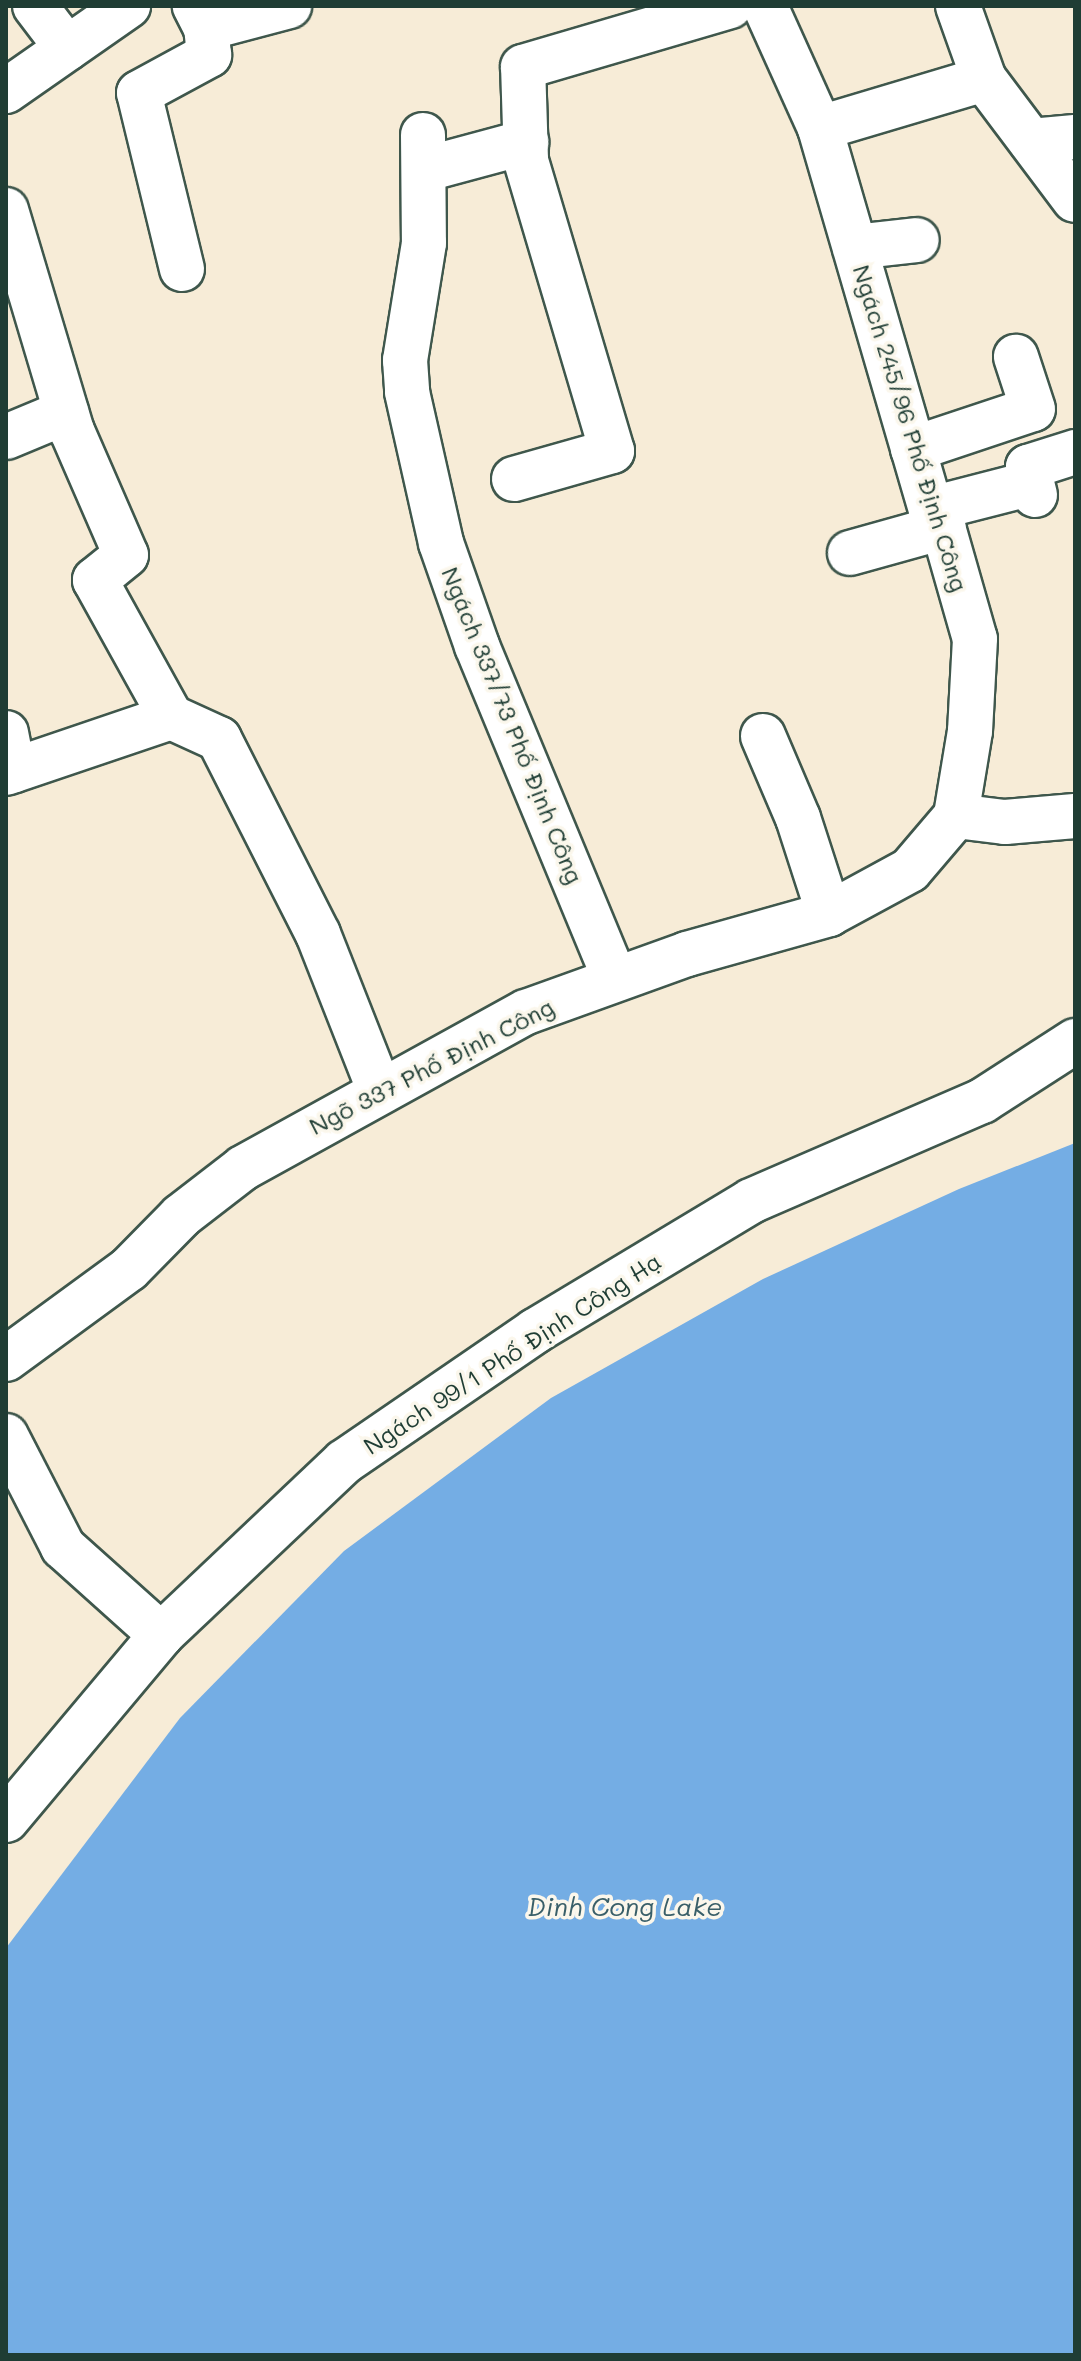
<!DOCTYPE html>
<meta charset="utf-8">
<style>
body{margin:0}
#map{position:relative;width:1081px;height:2361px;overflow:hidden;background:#f7ecd7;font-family:Mali,sans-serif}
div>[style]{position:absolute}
.water>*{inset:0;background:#74ade4}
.roads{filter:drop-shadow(2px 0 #3f574c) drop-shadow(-2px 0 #3f574c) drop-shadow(0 2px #3f574c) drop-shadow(0 -2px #3f574c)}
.minor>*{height:44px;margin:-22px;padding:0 22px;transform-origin:22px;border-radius:22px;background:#fff}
span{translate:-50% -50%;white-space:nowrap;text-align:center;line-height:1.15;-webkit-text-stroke:7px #fbf7ec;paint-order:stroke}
.street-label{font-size:24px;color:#1f3d34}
.water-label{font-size:26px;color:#395f69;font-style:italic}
.frame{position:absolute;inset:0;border:8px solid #1f3d34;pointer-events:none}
</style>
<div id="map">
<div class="water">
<div style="clip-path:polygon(1075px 1143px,1075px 2355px,6px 2355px,6px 1948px,180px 1718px,344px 1551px,551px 1398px,763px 1279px,959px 1189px)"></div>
</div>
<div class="roads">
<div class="minor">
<div style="left:35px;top:6px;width:53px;rotate:52.7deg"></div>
<div style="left:765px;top:6px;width:134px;rotate:65.7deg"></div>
<div style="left:820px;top:128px;width:397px;rotate:73.8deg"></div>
<div style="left:931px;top:509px;width:22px;rotate:56deg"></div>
<div style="left:943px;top:527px;width:116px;rotate:74.1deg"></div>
<div style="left:975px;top:639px;width:92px;rotate:93.1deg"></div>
<div style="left:970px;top:731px;width:86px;rotate:99.4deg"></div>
<div style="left:958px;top:6px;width:77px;rotate:70.4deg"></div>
<div style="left:984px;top:79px;width:151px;rotate:53.1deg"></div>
<div style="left:206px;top:28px;width:86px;rotate:-14.8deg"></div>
<div style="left:6px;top:91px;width:149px;rotate:-34.9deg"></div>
<div style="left:820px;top:128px;width:171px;rotate:-16.6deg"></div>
<div style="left:423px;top:135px;width:108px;rotate:89.5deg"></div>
<div style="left:424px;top:243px;width:119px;rotate:99.2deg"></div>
<div style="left:405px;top:360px;width:32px;rotate:86deg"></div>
<div style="left:407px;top:392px;width:155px;rotate:77.3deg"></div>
<div style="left:441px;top:543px;width:109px;rotate:70.7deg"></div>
<div style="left:477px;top:646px;width:360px;rotate:67.5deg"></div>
<div style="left:1031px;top:141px;width:44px;rotate:-5.2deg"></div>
<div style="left:426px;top:169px;width:104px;rotate:-15.1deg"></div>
<div style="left:6px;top:210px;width:231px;rotate:73.4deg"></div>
<div style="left:72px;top:431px;width:135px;rotate:66.5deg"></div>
<div style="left:126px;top:555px;width:40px;rotate:141deg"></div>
<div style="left:95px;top:580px;width:157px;rotate:61deg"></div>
<div style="left:171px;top:717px;width:53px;rotate:24.6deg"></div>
<div style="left:219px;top:739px;width:219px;rotate:63.1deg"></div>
<div style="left:318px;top:934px;width:169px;rotate:68.5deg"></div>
<div style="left:855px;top:247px;width:62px;rotate:-6.4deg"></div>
<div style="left:182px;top:269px;width:181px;rotate:-103.7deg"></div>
<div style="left:139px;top:93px;width:80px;rotate:-28.5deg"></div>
<div style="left:209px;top:55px;width:27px;rotate:-96deg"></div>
<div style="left:206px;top:28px;width:25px;rotate:-117deg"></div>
<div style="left:6px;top:437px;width:65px;rotate:-22.6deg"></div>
<div style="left:913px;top:449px;width:126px;rotate:-18.4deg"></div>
<div style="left:1033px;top:409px;width:55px;rotate:-108.1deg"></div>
<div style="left:514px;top:479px;width:102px;rotate:-15.9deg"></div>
<div style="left:612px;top:451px;width:303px;rotate:-106.5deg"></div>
<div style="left:526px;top:160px;width:93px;rotate:-91.8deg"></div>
<div style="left:523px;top:67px;width:216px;rotate:-16.4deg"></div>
<div style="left:1035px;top:495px;width:29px;rotate:-104deg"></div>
<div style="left:1028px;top:467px;width:49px;rotate:-17.7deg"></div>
<div style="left:931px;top:509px;width:104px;rotate:-14.4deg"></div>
<div style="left:850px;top:553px;width:97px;rotate:-15.6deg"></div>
<div style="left:6px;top:733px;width:38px;rotate:79deg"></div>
<div style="left:763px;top:736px;width:89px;rotate:66.9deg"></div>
<div style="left:798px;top:818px;width:101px;rotate:72.1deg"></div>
<div style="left:6px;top:773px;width:174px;rotate:-18.7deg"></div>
<div style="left:6px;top:1359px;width:152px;rotate:-36.2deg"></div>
<div style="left:129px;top:1269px;width:74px;rotate:-45.5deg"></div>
<div style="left:181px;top:1216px;width:78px;rotate:-37.7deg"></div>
<div style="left:243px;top:1168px;width:323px;rotate:-28.9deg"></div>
<div style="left:526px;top:1012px;width:171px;rotate:-19.8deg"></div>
<div style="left:687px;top:954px;width:148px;rotate:-15.7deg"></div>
<div style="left:829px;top:914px;width:92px;rotate:-28.5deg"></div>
<div style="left:910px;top:870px;width:71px;rotate:-49.6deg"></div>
<div style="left:956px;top:816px;width:49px;rotate:7deg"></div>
<div style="left:1005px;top:822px;width:70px;rotate:-4.9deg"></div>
<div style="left:6px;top:1436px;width:125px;rotate:62.8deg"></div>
<div style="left:63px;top:1547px;width:132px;rotate:41.9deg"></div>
<div style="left:6px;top:1820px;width:241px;rotate:-50deg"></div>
<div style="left:161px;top:1635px;width:252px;rotate:-43.4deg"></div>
<div style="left:344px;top:1462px;width:232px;rotate:-34.4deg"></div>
<div style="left:535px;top:1331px;width:252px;rotate:-31deg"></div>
<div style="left:751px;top:1201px;width:252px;rotate:-23.4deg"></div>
<div style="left:982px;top:1101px;width:111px;rotate:-32.8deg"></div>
</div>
</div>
<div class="street-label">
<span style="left:911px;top:428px;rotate:73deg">Ngách 245/96 Phố Định Công</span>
<span style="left:513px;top:725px;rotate:68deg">Ngách 337/73 Phố Định Công</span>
<span style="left:431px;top:1066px;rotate:-27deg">Ngõ 337 Phố Định Công</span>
<span style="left:512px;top:1353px;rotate:-33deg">Ngách 99/1 Phố Định Công Hạ</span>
</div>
<div class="water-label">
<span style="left:625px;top:1907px">Dinh Cong Lake</span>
</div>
<div class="frame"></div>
</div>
